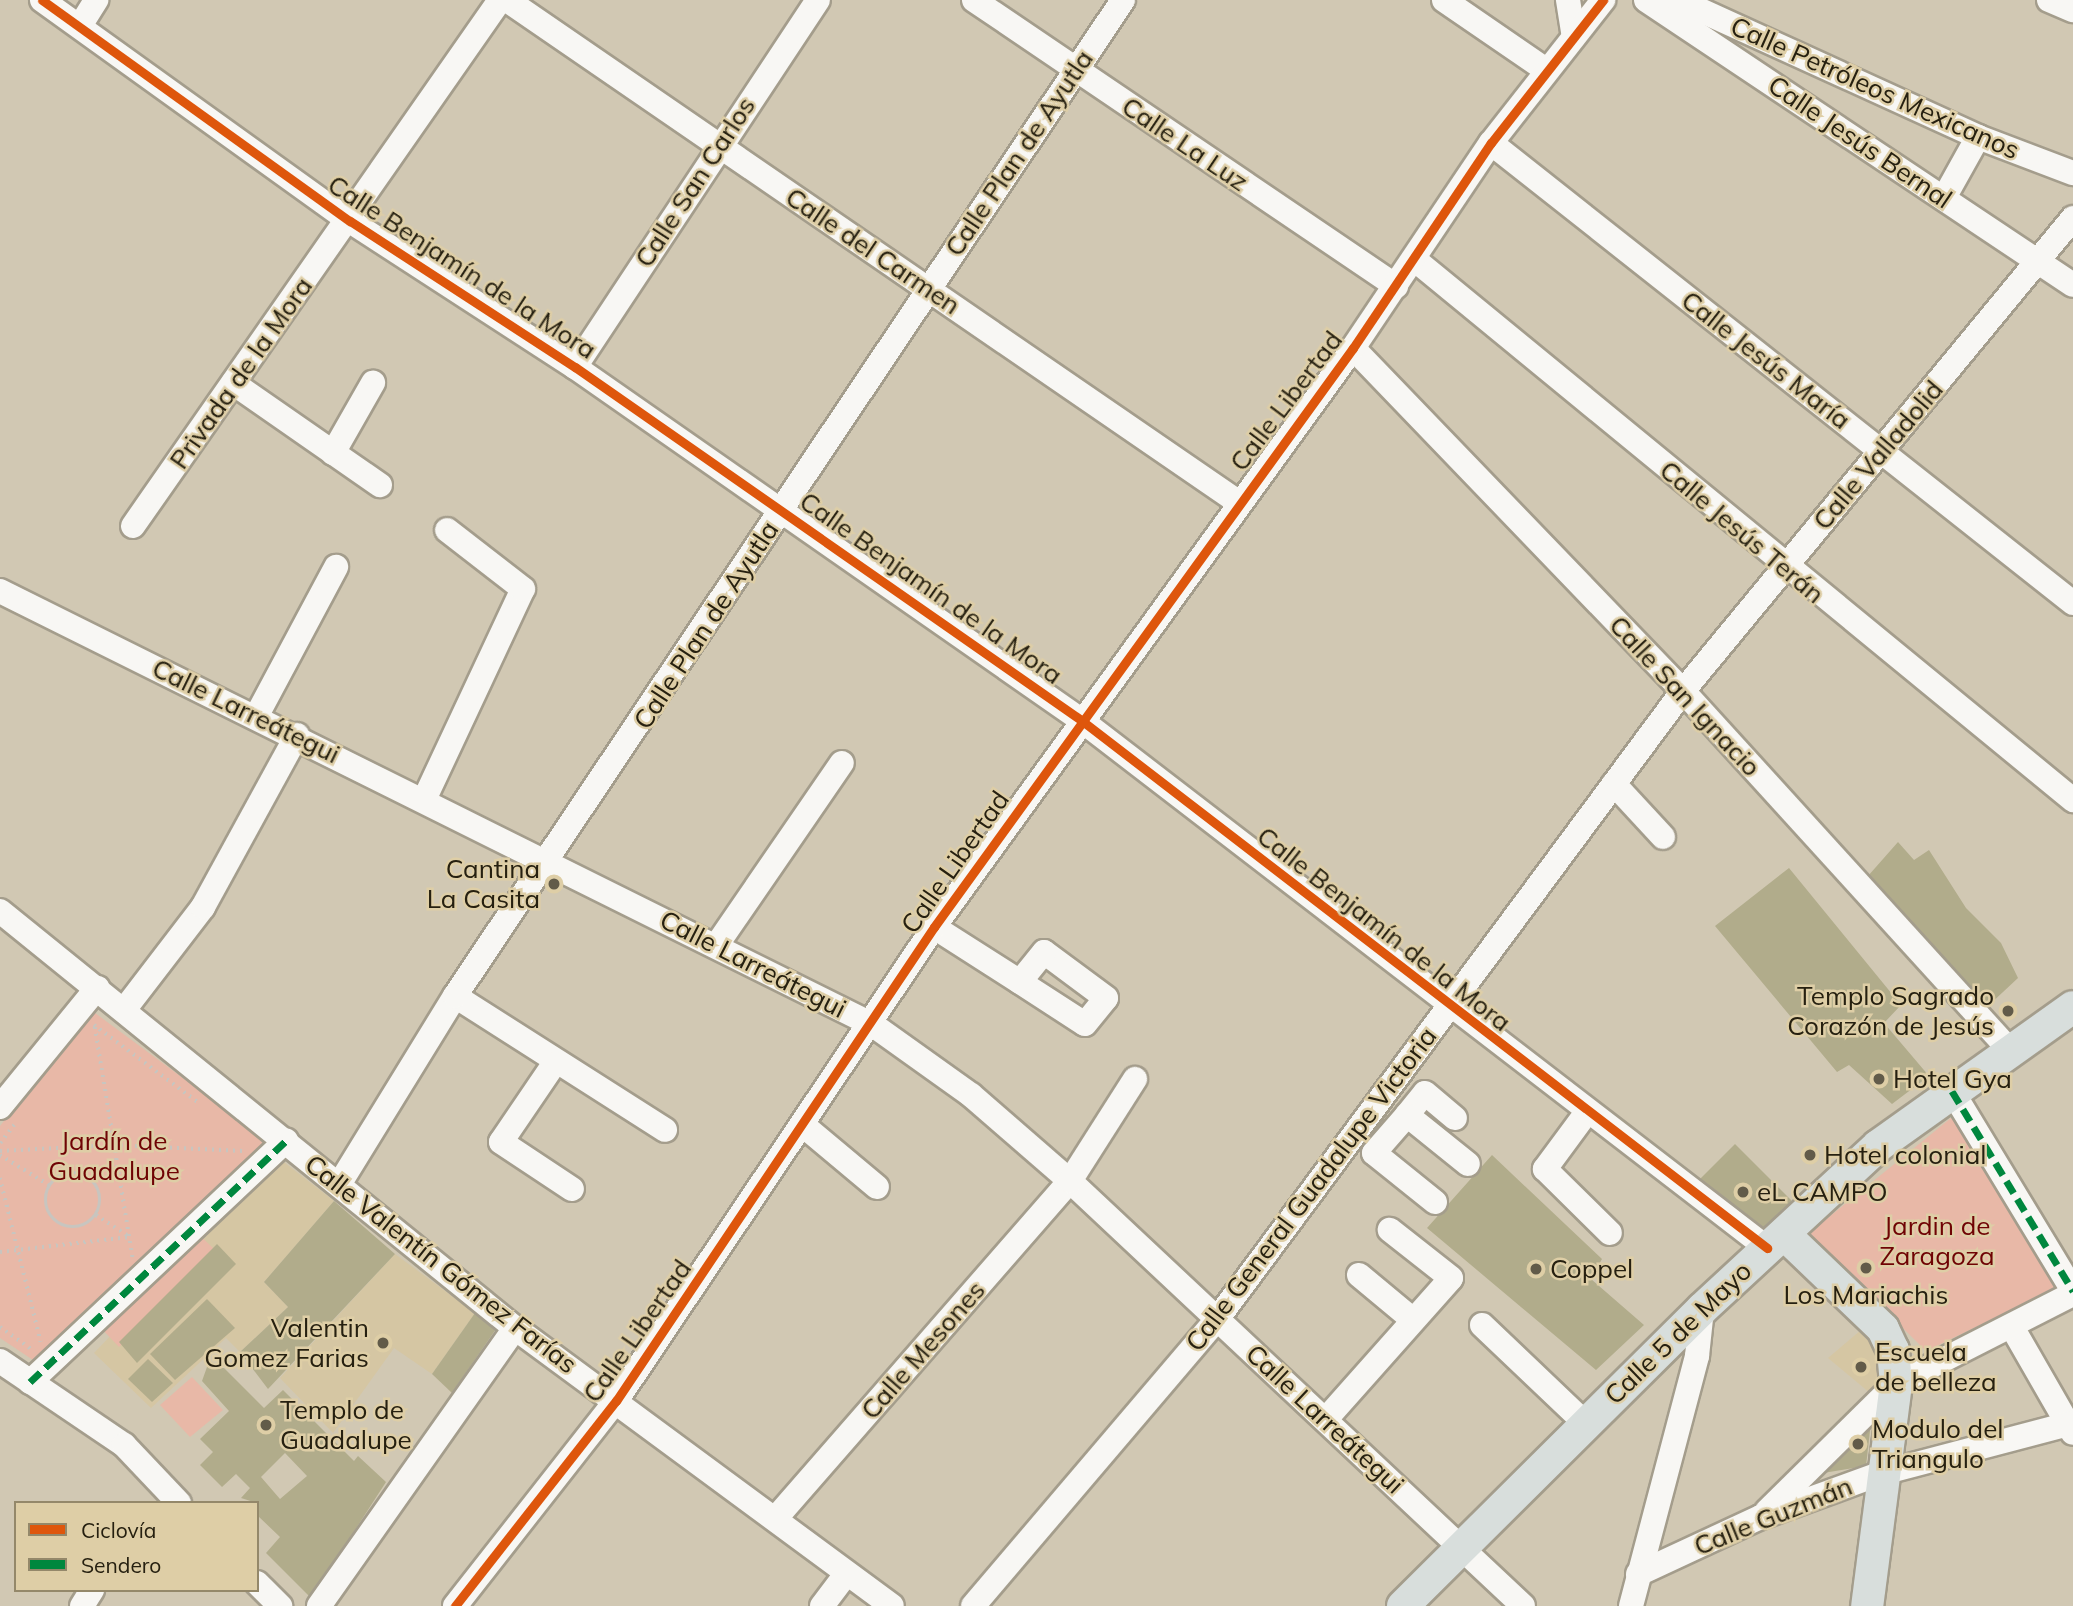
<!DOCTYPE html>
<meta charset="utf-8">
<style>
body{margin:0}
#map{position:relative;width:2073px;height:1606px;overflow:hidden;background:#d1c8b3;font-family:Mulish,sans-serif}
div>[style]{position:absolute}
.built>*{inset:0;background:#d5c6a3}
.green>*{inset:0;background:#e8b8a7}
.building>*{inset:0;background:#b1ac8b}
.path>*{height:3.5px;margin-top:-1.75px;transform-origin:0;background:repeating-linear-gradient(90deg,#c8c5bf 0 2px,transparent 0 7px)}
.path>.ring{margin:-1.75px;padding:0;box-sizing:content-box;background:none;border:3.5px solid #c8c5bf;border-radius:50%}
.roads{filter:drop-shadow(2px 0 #a49d8c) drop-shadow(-2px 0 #a49d8c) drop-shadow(0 2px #a49d8c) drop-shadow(0 -2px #a49d8c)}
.minor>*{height:24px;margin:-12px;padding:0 12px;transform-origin:12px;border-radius:12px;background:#f8f7f4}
.major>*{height:32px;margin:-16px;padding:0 16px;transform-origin:16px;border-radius:16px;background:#d8dedc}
.quiet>*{height:7px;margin-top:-3.5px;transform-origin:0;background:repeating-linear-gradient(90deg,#00873e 0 14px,transparent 0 21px)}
.cycleway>*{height:9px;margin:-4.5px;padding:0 4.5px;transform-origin:4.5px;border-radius:4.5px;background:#de560c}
.dots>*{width:19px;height:19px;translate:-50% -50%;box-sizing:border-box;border:4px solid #decea6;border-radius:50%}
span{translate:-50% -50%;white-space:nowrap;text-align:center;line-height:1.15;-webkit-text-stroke:5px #decea6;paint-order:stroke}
.street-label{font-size:26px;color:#262010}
.poi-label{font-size:26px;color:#262010}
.right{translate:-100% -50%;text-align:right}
.left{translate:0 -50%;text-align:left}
.park-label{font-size:26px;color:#6f0304}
.legend{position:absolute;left:14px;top:1501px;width:245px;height:91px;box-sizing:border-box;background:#decea6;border:2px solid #94886a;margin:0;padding:9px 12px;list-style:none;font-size:21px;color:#262010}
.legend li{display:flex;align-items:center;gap:14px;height:35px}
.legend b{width:35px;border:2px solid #94886a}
</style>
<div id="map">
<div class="built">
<div style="clip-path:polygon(280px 1159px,334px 1201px,264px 1282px,288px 1307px,240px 1352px,226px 1338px,151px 1408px,94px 1353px)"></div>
<div style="clip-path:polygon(395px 1254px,475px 1313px,432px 1374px,394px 1348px,333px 1433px,280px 1378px)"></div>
<div style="clip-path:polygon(1861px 1330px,1886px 1345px,1883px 1376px,1870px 1393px,1828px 1358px)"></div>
</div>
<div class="green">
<div style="clip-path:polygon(91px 1010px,269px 1142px,45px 1358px,33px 1360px,0 1338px,0 1126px)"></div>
<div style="clip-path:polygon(1956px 1114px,2065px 1284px,1926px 1351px,1808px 1234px)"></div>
<div style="clip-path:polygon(195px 1231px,214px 1249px,119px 1347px,100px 1327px)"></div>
<div style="clip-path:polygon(192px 1377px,223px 1410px,190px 1437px,160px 1405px)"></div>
</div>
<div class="building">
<div style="clip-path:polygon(1898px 842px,1914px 860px,1929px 850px,1966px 908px,2001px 943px,2018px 978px,1988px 1006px,1868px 876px)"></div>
<div style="clip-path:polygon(1789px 868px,1901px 1005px,1884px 1023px,1929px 1076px,1892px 1104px,1849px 1065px,1837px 1072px,1715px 926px)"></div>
<div style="clip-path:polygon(1735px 1144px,1791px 1200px,1789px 1213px,1768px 1232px,1742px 1223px,1694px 1185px)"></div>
<div style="clip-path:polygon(1492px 1155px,1602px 1259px,1591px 1279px,1644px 1325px,1596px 1370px,1427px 1228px)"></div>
<div style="clip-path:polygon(334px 1201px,395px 1254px,268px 1389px,240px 1352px,288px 1307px,264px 1282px)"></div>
<div style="clip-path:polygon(217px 1244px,236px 1264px,137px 1363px,119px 1342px)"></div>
<div style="clip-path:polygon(207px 1299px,235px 1328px,175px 1380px,150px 1354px)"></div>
<div style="clip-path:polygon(475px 1313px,496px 1329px,452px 1393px,432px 1374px)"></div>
<div style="clip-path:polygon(148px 1359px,173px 1383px,152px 1402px,128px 1379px)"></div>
<div style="clip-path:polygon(evenodd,207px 1367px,224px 1368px,264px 1408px,283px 1390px,354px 1461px,358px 1456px,386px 1482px,311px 1598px,266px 1553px,280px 1537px,257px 1515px,257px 1503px,241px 1498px,250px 1488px,236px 1474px,222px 1487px,200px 1465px,213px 1452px,200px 1439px,229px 1411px,202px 1381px,207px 1367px,285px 1453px,307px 1476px,280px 1499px,261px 1477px,285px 1453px)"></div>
<div style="clip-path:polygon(1871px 1422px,1866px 1466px,1817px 1474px)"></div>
</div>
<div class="path">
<div style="left:94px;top:1025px;width:131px;rotate:36.6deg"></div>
<div style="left:95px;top:1027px;width:234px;rotate:80.7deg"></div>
<div style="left:0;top:1143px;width:23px;rotate:-52deg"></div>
<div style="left:0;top:1151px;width:114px;rotate:-3deg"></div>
<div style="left:114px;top:1145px;width:129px;rotate:2.7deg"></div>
<div style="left:0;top:1155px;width:57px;rotate:31.5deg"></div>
<div class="ring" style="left:46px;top:1173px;width:50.5px;height:50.5px"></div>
<div style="left:0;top:1178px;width:169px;rotate:76deg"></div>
<div style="left:96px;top:1215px;width:38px;rotate:33deg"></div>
<div style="left:0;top:1252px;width:130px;rotate:-6.6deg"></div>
<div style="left:0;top:1327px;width:42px;rotate:35.2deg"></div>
</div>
<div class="roads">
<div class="minor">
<div style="left:42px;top:0;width:379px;rotate:35.7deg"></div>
<div style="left:350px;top:221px;width:268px;rotate:33deg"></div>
<div style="left:575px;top:367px;width:617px;rotate:34.9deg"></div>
<div style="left:1081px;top:720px;width:866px;rotate:37.58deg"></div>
<div style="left:507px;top:0;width:887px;rotate:34.48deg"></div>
<div style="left:974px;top:0;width:510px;rotate:34.13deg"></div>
<div style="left:1444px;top:0;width:124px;rotate:34.5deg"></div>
<div style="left:1568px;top:0;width:32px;rotate:81deg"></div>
<div style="left:1646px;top:0;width:513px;rotate:33.72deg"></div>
<div style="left:1678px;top:0;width:330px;rotate:24.5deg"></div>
<div style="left:1978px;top:137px;width:102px;rotate:20.8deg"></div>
<div style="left:2049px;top:0;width:26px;rotate:23deg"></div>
<div style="left:80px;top:26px;width:31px;rotate:-58deg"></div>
<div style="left:1491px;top:143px;width:742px;rotate:38.32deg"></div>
<div style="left:1944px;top:198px;width:70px;rotate:-60.9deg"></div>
<div style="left:1414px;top:259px;width:853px;rotate:39.38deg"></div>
<div style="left:1353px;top:348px;width:476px;rotate:46.1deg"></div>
<div style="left:1683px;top:691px;width:487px;rotate:47.7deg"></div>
<div style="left:575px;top:367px;width:440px;rotate:-56.5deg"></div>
<div style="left:233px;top:383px;width:179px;rotate:34.8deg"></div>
<div style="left:333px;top:453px;width:81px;rotate:-60.3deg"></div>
<div style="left:133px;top:526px;width:641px;rotate:-55.1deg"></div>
<div style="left:0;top:591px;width:975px;rotate:26.43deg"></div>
<div style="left:873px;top:1025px;width:120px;rotate:35.5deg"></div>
<div style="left:971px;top:1095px;width:131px;rotate:41deg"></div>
<div style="left:1070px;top:1181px;width:621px;rotate:43.17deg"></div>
<div style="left:257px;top:715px;width:168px;rotate:-61.9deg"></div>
<div style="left:1614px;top:784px;width:72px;rotate:47.2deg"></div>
<div style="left:424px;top:800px;width:233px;rotate:-64.9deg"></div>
<div style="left:523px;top:589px;width:96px;rotate:-142.2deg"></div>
<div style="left:0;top:911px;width:663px;rotate:39deg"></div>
<div style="left:515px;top:1328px;width:468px;rotate:36.4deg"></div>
<div style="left:934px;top:927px;width:102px;rotate:32.6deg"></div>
<div style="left:1020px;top:982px;width:77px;rotate:32.9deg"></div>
<div style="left:1085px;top:1024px;width:33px;rotate:-51deg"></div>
<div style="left:1106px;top:998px;width:77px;rotate:-143.4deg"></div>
<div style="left:1044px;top:952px;width:38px;rotate:129deg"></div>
<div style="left:716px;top:946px;width:222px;rotate:-55.5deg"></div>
<div style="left:455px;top:996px;width:249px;rotate:32.5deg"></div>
<div style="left:124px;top:1010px;width:130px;rotate:-52.5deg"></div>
<div style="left:203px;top:907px;width:196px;rotate:-61.3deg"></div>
<div style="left:554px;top:1064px;width:94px;rotate:124.2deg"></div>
<div style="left:501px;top:1142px;width:85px;rotate:33.5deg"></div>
<div style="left:1952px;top:1091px;width:234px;rotate:58.8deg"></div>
<div style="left:0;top:1107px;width:154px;rotate:-50.8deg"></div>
<div style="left:1587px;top:1112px;width:71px;rotate:126.4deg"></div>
<div style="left:1545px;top:1169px;width:91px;rotate:44.6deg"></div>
<div style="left:1407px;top:1115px;width:28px;rotate:-51deg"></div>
<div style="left:1425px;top:1093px;width:39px;rotate:40deg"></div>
<div style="left:804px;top:1126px;width:95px;rotate:39.9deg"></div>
<div style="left:340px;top:1183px;width:220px;rotate:-58.4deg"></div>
<div style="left:455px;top:996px;width:1199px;rotate:-56.15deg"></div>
<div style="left:1435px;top:1202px;width:78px;rotate:-141.2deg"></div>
<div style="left:1374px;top:1153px;width:50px;rotate:-49deg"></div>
<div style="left:1407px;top:1115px;width:78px;rotate:38.8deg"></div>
<div style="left:1359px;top:1275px;width:70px;rotate:39.8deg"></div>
<div style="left:1482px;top:1325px;width:142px;rotate:43.6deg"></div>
<div style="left:2012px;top:1327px;width:122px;rotate:60.1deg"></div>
<div style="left:0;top:1361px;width:150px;rotate:34.1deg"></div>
<div style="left:124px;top:1445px;width:80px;rotate:46.5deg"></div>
<div style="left:30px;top:1382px;width:352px;rotate:-43.3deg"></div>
<div style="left:1326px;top:1419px;width:188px;rotate:-48.4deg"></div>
<div style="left:1451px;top:1278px;width:78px;rotate:-141.8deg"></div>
<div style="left:1767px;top:1511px;width:181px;rotate:-44.6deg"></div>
<div style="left:1896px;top:1384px;width:199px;rotate:-27deg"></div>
<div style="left:775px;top:1519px;width:449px;rotate:-48.9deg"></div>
<div style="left:1070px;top:1181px;width:121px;rotate:-57.5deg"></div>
<div style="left:1638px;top:1574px;width:136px;rotate:-24.9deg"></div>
<div style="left:1761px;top:1517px;width:129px;rotate:-20deg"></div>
<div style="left:1882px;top:1473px;width:197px;rotate:-14.7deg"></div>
<div style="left:257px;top:1583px;width:33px;rotate:45deg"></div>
<div style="left:82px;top:1606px;width:19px;rotate:-58deg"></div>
<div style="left:319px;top:1606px;width:340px;rotate:-54.8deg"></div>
<div style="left:455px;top:1606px;width:261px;rotate:-51.9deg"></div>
<div style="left:616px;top:1401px;width:571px;rotate:-56.14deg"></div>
<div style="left:934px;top:927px;width:715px;rotate:-54.11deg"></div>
<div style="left:1353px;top:348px;width:247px;rotate:-56.1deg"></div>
<div style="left:1491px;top:143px;width:182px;rotate:-51.9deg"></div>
<div style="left:822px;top:1606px;width:41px;rotate:-52.9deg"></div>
<div style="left:973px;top:1606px;width:378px;rotate:-49.6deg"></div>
<div style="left:1218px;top:1318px;width:781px;rotate:-53.44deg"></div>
<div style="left:1683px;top:691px;width:613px;rotate:-50.49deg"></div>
<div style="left:1631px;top:1606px;width:259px;rotate:-75.2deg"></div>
<div style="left:1697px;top:1356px;width:47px;rotate:-83.9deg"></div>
</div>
<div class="major">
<div style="left:1784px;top:1234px;width:137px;rotate:43.8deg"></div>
<div style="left:1883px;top:1329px;width:23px;rotate:65deg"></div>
<div style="left:1893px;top:1350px;width:34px;rotate:85deg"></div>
<div style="left:1896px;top:1384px;width:224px;rotate:97.4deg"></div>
<div style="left:1403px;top:1606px;width:421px;rotate:-44.8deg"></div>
<div style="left:1702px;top:1309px;width:240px;rotate:-42.8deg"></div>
<div style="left:1878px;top:1146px;width:239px;rotate:-35.5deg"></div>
</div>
</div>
<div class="quiet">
<div style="left:1952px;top:1091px;width:234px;rotate:58.8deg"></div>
<div style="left:30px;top:1382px;width:352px;rotate:-43.3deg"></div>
</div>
<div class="cycleway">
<div style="left:42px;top:0;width:379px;rotate:35.7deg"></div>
<div style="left:350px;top:221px;width:268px;rotate:33deg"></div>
<div style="left:575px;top:367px;width:617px;rotate:34.9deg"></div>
<div style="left:1081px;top:720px;width:866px;rotate:37.58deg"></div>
<div style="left:455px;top:1606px;width:261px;rotate:-51.9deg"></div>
<div style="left:616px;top:1401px;width:571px;rotate:-56.14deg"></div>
<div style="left:934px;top:927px;width:715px;rotate:-54.11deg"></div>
<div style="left:1353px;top:348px;width:247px;rotate:-56.1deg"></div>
<div style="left:1491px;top:143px;width:182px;rotate:-51.9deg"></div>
</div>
<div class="dots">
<div style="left:554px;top:884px;background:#625b49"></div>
<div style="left:2008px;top:1011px;background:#625b49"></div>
<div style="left:1879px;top:1079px;background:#625b49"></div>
<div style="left:1810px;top:1155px;background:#625b49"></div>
<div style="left:1743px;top:1192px;background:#625b49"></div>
<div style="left:1866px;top:1268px;background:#625b49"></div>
<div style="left:1536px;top:1269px;background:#625b49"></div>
<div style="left:383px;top:1343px;background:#625b49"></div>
<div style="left:1861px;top:1367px;background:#625b49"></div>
<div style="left:266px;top:1425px;background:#625b49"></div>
<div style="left:1858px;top:1444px;background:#625b49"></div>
</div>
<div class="street-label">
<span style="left:1875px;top:88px;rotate:24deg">Calle Petróleos Mexicanos</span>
<span style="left:1860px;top:142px;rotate:34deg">Calle Jesús Bernal</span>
<span style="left:1185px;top:144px;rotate:34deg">Calle La Luz</span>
<span style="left:1019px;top:153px;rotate:-56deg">Calle Plan de Ayutla</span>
<span style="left:695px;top:182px;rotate:-57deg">Calle San Carlos</span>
<span style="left:873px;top:251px;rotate:34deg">Calle del Carmen</span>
<span style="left:462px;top:267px;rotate:33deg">Calle Benjamín de la Mora</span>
<span style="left:1766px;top:360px;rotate:38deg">Calle Jesús María</span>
<span style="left:241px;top:373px;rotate:-55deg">Privada de la Mora</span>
<span style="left:1286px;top:401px;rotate:-53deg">Calle Libertad</span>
<span style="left:1878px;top:455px;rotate:-50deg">Calle Valladolid</span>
<span style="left:1742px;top:532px;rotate:40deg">Calle Jesús Terán</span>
<span style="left:931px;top:588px;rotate:35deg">Calle Benjamín de la Mora</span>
<span style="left:706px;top:625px;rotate:-57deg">Calle Plan de Ayutla</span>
<span style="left:1685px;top:696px;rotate:47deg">Calle San Ignacio</span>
<span style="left:246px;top:711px;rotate:26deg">Calle Larreátegui</span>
<span style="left:955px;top:862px;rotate:-55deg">Calle Libertad</span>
<span style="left:1384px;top:929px;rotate:38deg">Calle Benjamín de la Mora</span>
<span style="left:753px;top:964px;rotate:27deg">Calle Larreátegui</span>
<span style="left:1311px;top:1189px;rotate:-53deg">Calle General Guadalupe Victoria</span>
<span style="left:441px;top:1264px;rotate:38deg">Calle Valentín Gómez Farías</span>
<span style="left:637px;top:1331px;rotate:-55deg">Calle Libertad</span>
<span style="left:1678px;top:1333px;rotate:-44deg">Calle 5 de Mayo</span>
<span style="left:923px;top:1350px;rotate:-49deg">Calle Mesones</span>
<span style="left:1325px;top:1419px;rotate:43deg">Calle Larreátegui</span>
<span style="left:1773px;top:1516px;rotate:-22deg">Calle Guzmán</span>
</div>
<div class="poi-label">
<span class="right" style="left:540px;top:884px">Cantina<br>La Casita</span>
<span class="right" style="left:1994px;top:1011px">Templo Sagrado<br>Corazón de Jesús</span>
<span class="left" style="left:1893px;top:1079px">Hotel Gya</span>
<span class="left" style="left:1824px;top:1155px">Hotel colonial</span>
<span class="left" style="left:1757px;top:1192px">eL CAMPO</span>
<span class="left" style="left:1550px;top:1269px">Coppel</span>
<span style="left:1866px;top:1295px">Los Mariachis</span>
<span class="right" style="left:369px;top:1343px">Valentin<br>Gomez Farias</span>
<span class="left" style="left:1875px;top:1367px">Escuela<br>de belleza</span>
<span class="left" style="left:280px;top:1425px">Templo de<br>Guadalupe</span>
<span class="left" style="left:1872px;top:1444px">Modulo del<br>Triangulo</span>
</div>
<div class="park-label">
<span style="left:114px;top:1156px">Jardín de<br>Guadalupe</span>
<span style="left:1937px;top:1241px">Jardin de<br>Zaragoza</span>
</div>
<ul class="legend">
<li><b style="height:9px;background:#de560c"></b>Ciclovía</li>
<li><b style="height:9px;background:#00873e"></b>Sendero</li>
</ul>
</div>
